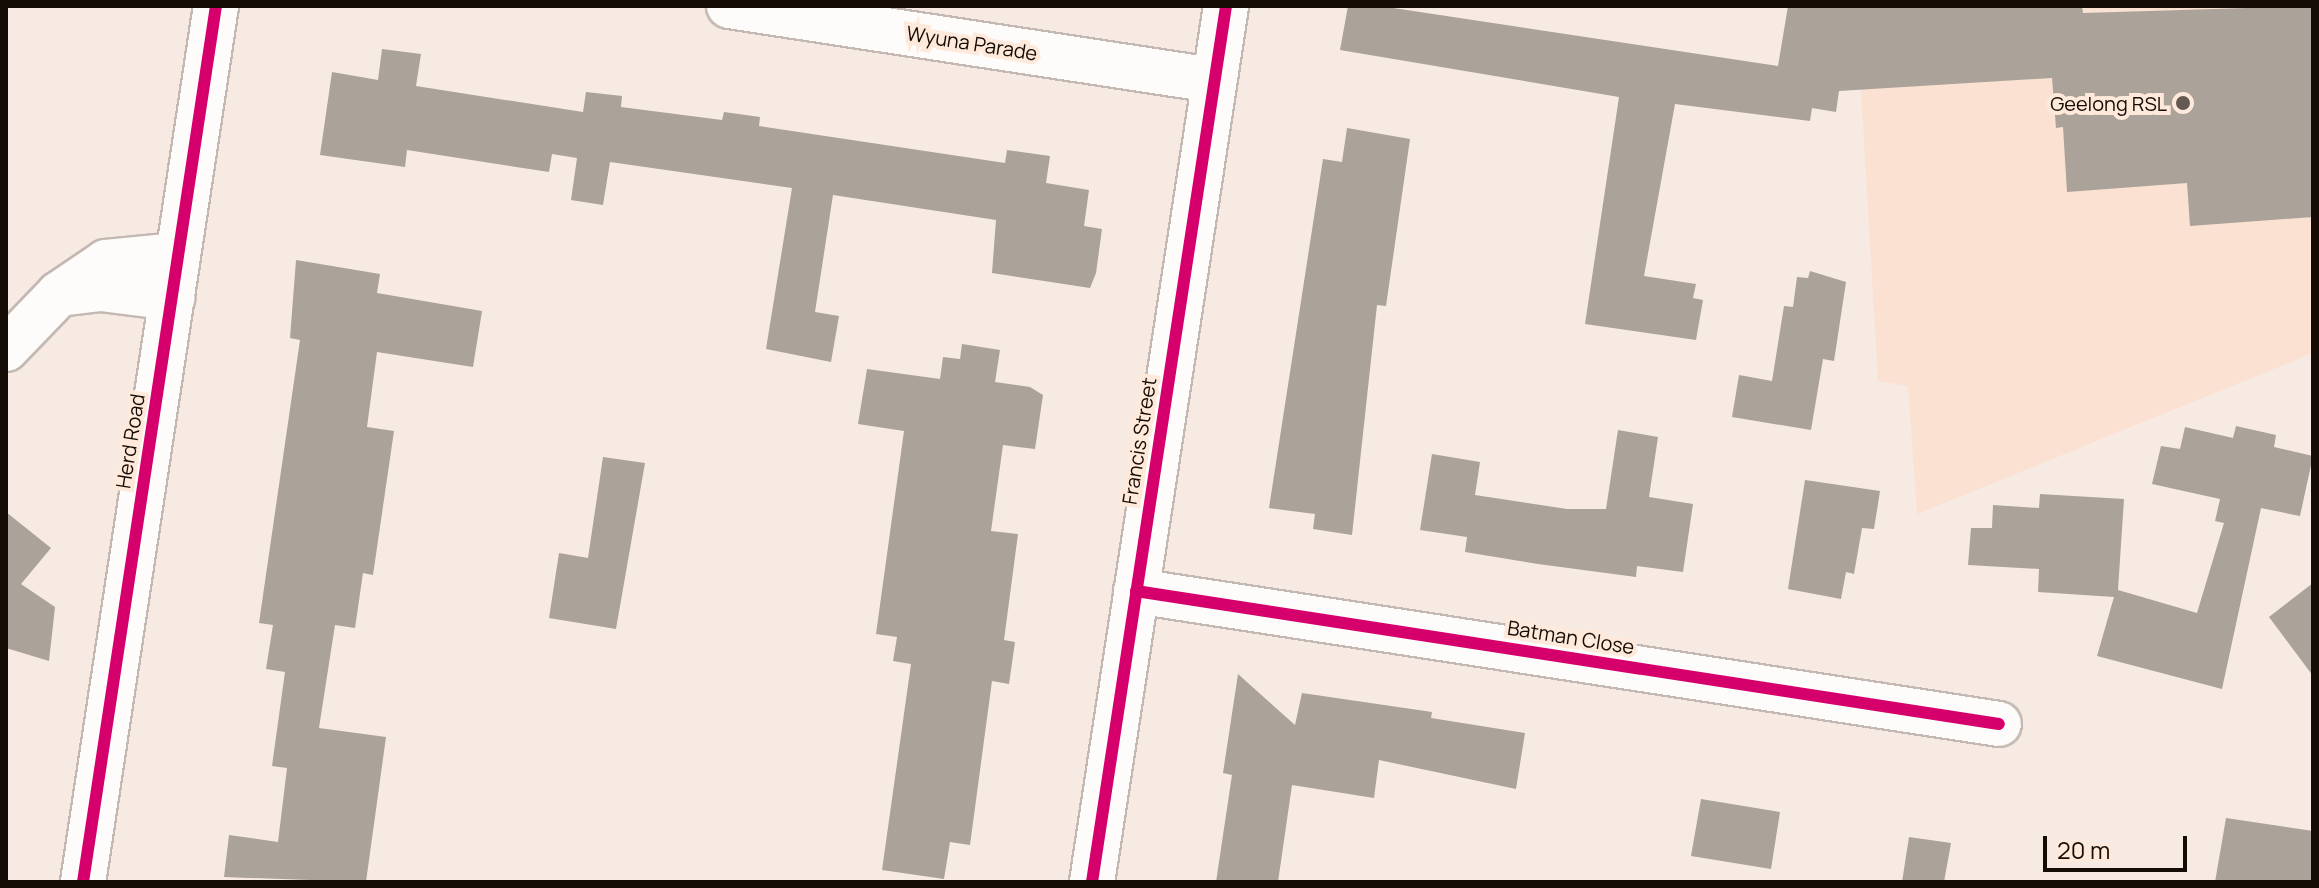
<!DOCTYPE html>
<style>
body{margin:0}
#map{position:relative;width:2319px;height:888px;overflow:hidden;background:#f7eae2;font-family:Manrope,sans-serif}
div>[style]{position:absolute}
.built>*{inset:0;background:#fae1d1}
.building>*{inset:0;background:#aba29a}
.roads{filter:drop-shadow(2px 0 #c3b9b2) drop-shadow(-2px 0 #c3b9b2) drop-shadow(0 2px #c3b9b2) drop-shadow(0 -2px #c3b9b2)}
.street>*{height:44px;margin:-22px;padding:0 22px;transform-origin:22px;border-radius:22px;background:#fefcfb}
.cycleway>*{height:12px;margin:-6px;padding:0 6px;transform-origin:6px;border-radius:6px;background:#d6006c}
.dots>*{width:22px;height:22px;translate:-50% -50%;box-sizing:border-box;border:4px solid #ffe9da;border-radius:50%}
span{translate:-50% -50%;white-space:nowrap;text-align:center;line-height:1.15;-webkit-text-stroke:8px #ffe9da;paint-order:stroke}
.street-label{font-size:20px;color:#150c06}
.poi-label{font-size:20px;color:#150c06}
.right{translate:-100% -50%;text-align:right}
.frame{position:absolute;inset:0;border:8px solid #150c06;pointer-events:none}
.scale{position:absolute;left:2043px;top:836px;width:144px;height:36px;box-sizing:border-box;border:4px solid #150c06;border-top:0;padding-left:10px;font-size:24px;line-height:28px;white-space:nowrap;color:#150c06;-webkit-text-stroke:6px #ffe9da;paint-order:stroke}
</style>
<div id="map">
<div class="built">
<div style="clip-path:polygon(1856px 6px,2313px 6px,2313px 353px,1917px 514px,1908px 386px,1878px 381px)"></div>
</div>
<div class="building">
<div style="clip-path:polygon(1348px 6px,1380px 6px,1778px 66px,1788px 6px,2082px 6px,2083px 13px,2313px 6px,2313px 217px,2190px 226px,2187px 183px,2067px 192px,2063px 127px,2056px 128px,2052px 78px,1839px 91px,1836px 112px,1812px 108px,1810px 121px,1675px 104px,1644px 276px,1696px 284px,1693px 298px,1703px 300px,1696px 340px,1585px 324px,1619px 97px,1340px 50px)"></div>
<div style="clip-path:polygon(382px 49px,421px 54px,416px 86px,583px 112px,586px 92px,622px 96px,621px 107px,722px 120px,724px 112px,760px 117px,759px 126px,1005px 163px,1007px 150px,1050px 156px,1046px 183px,1089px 190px,1084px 226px,1102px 229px,1096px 273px,1090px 288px,992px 273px,996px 220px,833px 195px,815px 312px,839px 316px,831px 362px,766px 349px,792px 188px,610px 162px,603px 205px,571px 200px,577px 158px,552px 154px,549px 172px,407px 150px,405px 167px,320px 155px,332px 72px,378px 80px)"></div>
<div style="clip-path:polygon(1347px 128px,1410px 139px,1386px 306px,1377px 305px,1352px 535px,1313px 529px,1315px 514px,1269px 508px,1323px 159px,1342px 162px)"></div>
<div style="clip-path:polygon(296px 260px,380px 274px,377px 293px,482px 311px,473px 367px,377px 352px,367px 427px,394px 431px,373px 575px,363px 573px,355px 628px,335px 625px,319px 728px,386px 737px,366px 882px,224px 877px,229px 835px,278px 842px,287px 768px,272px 766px,285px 672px,266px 669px,273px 625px,259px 623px,300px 340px,290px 338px)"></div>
<div style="clip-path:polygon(1810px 271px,1846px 282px,1834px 361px,1823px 359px,1811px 430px,1732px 417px,1739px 375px,1772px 381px,1784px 306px,1793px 307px,1797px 277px,1808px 278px)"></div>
<div style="clip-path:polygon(962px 344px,1000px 350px,995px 382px,1030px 387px,1043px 395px,1035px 449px,1003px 445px,991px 531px,1018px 534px,1004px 640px,1015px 642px,1009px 684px,992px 681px,970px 845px,950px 842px,944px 879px,882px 870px,911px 664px,893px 661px,897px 637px,876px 634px,904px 431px,858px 424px,867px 369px,940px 379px,943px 357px,960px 359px)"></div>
<div style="clip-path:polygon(2236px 426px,2276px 435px,2274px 447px,2313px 456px,2300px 516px,2261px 508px,2222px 689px,2097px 656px,2114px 597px,2038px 592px,2039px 569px,1968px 565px,1971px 528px,1992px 528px,1993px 505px,2039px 508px,2040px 494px,2124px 499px,2118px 590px,2197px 613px,2224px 523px,2215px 521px,2220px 499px,2152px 484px,2161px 446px,2180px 449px,2185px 427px,2233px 438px)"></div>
<div style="clip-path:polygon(1618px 430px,1658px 437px,1649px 497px,1693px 504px,1683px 572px,1637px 566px,1636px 577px,1538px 564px,1465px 552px,1467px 537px,1420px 530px,1432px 454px,1480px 462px,1475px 495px,1567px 509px,1606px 509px)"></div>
<div style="clip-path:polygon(603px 457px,645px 463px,616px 629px,549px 618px,559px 553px,588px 558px)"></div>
<div style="clip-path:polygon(1805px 480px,1880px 491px,1874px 529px,1862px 528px,1854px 574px,1846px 572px,1841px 599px,1788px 589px)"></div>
<div style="clip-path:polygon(6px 512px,51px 548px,21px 584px,55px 607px,49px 661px,6px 648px)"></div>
<div style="clip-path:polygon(2313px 583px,2313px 676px,2269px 617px)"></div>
<div style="clip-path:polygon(1238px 674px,1295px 725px,1302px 693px,1432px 712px,1431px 718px,1525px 733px,1516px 789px,1379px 760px,1374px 798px,1292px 785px,1278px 882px,1216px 882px,1232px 775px,1223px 773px)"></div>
<div style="clip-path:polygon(1701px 799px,1780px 812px,1771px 869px,1691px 856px)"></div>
<div style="clip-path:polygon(2226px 818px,2313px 831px,2313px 882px,2215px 882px)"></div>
<div style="clip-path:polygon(1909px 837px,1951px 843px,1944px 882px,1902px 882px)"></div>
</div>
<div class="roads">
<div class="street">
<div style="left:729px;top:6px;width:491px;rotate:8.7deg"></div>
<div style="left:59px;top:294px;width:42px;rotate:-6.8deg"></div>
<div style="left:101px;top:289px;width:72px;rotate:7.2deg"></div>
<div style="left:6px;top:349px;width:76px;rotate:-46.1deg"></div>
<div style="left:59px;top:294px;width:57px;rotate:-34.2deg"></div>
<div style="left:106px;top:262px;width:72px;rotate:-5.6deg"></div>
<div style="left:1136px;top:591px;width:873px;rotate:8.76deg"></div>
<div style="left:83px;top:882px;width:886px;rotate:-81.37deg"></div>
<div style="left:1092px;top:882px;width:886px;rotate:-81.3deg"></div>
</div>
</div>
<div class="cycleway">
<div style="left:1136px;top:591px;width:873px;rotate:8.76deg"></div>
<div style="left:83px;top:882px;width:886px;rotate:-81.37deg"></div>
<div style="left:1092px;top:882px;width:886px;rotate:-81.3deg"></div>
</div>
<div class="dots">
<div style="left:2183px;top:103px;background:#645a53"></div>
</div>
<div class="street-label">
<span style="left:972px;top:43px;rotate:9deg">Wyuna Parade</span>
<span style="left:130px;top:441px;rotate:-81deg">Herd Road</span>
<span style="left:1139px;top:441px;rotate:-81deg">Francis Street</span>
<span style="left:1571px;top:637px;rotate:9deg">Batman Close</span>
</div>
<div class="poi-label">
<span class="right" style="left:2167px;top:103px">Geelong RSL</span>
</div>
<div class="frame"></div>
<div class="scale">20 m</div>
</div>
